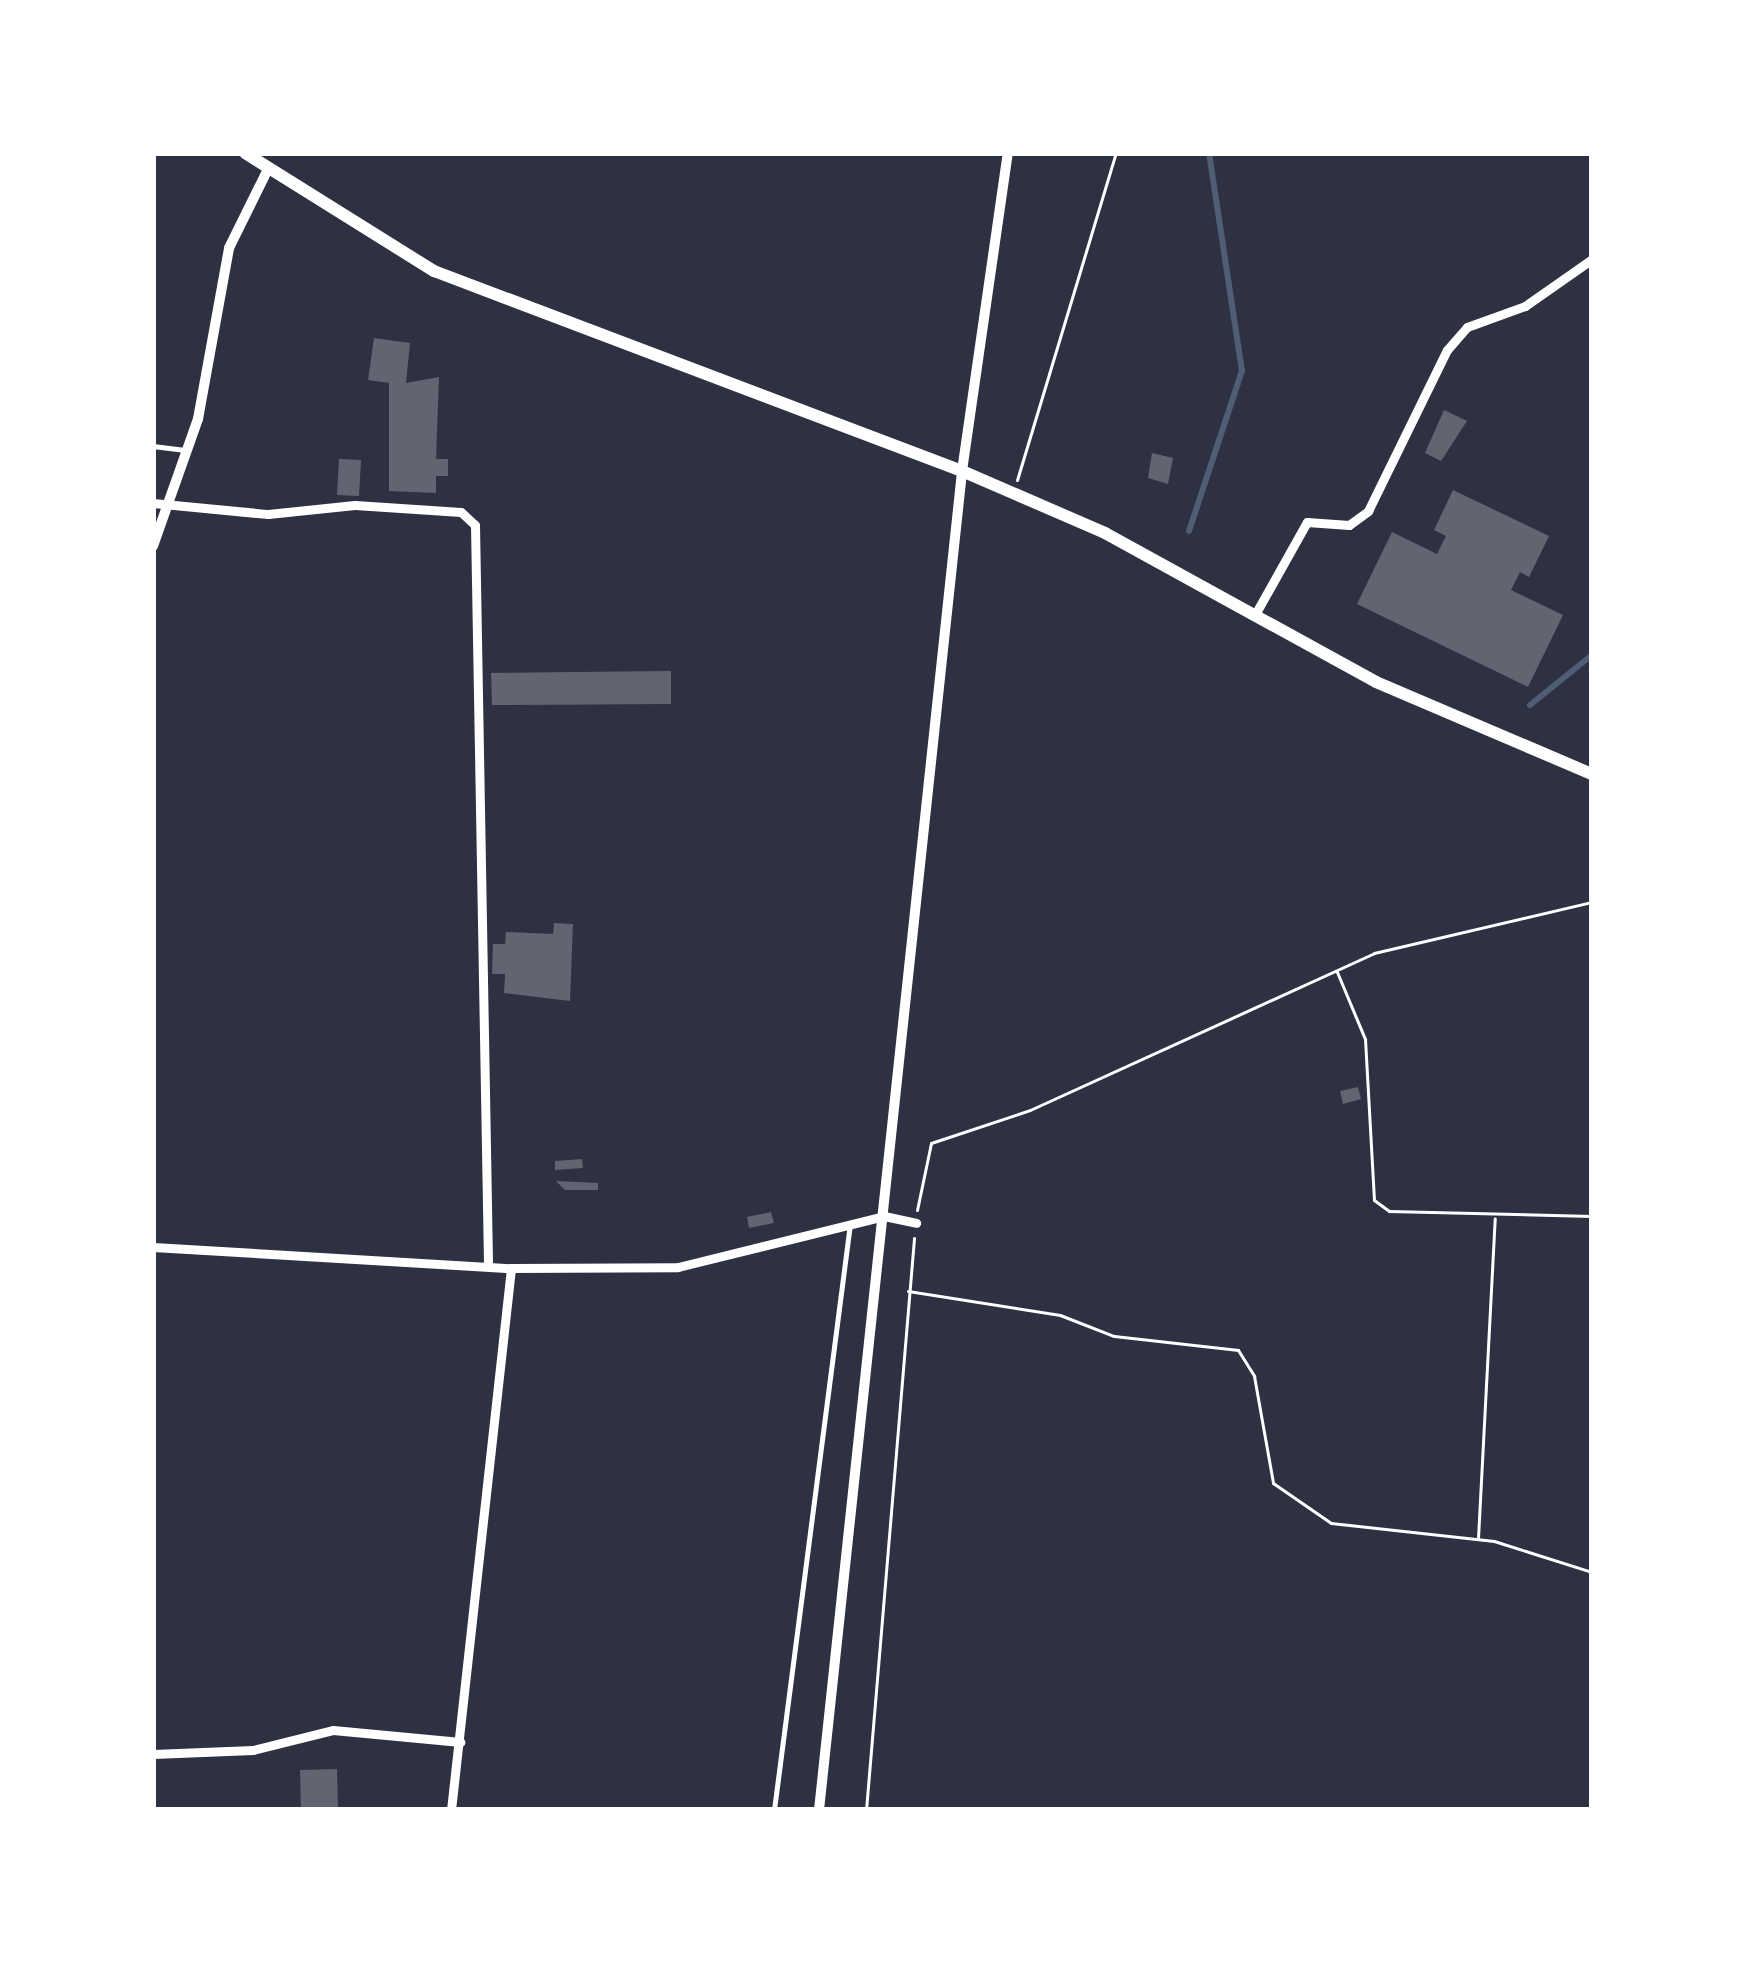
<!DOCTYPE html>
<style>
body{margin:0}
#map{position:relative;width:1745px;height:1963px;overflow:hidden;background:#2d3142;font-family:"Noto Sans",sans-serif}
div>[style]{position:absolute}
.stream>*{height:6px;margin:-3px;padding:0 3px;transform-origin:3px;border-radius:3px;background:#4f5d75}
.building>*{inset:0;background:#626471}
.path>*{height:3px;margin:-1.5px;padding:0 1.5px;transform-origin:1.5px;border-radius:1.5px;background:#fff}
.service>*{height:4.5px;margin:-2.25px;padding:0 2.25px;transform-origin:2.25px;border-radius:2.25px;background:#fff}
.minor>*{height:9px;margin:-4.5px;padding:0 4.5px;transform-origin:4.5px;border-radius:4.5px;background:#fff}
.tertiary>*{height:10px;margin:-5px;padding:0 5px;transform-origin:5px;border-radius:5px;background:#fff}
.secondary>*{height:12px;margin:-6px;padding:0 6px;transform-origin:6px;border-radius:6px;background:#fff}
span{translate:-50% -50%;white-space:nowrap;text-align:center;line-height:1.15;-webkit-text-stroke:9px #fff;paint-order:stroke}
.frame{position:absolute;inset:0;border:156px solid #fff;pointer-events:none}
</style>
<div id="map">
<div class="stream">
<div style="left:1189px;top:531px;width:169px;rotate:-71.7deg"></div>
<div style="left:1242px;top:371px;width:220px;rotate:-98.6deg"></div>
<div style="left:1530px;top:705px;width:80px;rotate:-38.9deg"></div>
</div>
<div class="building">
<div style="clip-path:polygon(374px 338px,410px 343px,406px 383px,439px 377px,436px 459px,448px 459px,448px 476px,436px 476px,436px 493px,389px 491px,389px 383px,368px 380px)"></div>
<div style="clip-path:polygon(1444px 410px,1467px 421px,1441px 461px,1425px 453px)"></div>
<div style="clip-path:polygon(1152px 453px,1173px 458px,1168px 484px,1148px 478px)"></div>
<div style="clip-path:polygon(339px 459px,361px 460px,359px 496px,337px 495px)"></div>
<div style="clip-path:polygon(1453px 490px,1549px 536px,1529px 577px,1520px 572px,1511px 590px,1563px 615px,1528px 687px,1357px 604px,1392px 532px,1437px 554px,1446px 536px,1434px 530px)"></div>
<div style="clip-path:polygon(671px 671px,671px 704px,492px 705px,491px 673px)"></div>
<div style="clip-path:polygon(554px 923px,573px 924px,570px 1001px,504px 993px,505px 974px,492px 974px,493px 944px,505px 944px,506px 932px,553px 934px)"></div>
<div style="clip-path:polygon(1358px 1087px,1361px 1099px,1343px 1104px,1340px 1091px)"></div>
<div style="clip-path:polygon(582px 1159px,583px 1168px,555px 1170px,555px 1161px)"></div>
<div style="clip-path:polygon(556px 1181px,598px 1183px,598px 1190px,565px 1190px)"></div>
<div style="clip-path:polygon(771px 1212px,774px 1223px,749px 1228px,747px 1217px)"></div>
<div style="clip-path:polygon(337px 1769px,338px 1810px,301px 1810px,300px 1770px)"></div>
</div>
<div class="path">
<div style="left:1017px;top:480px;width:342px;rotate:-73.2deg"></div>
<div style="left:1337px;top:972px;width:73px;rotate:67.3deg"></div>
<div style="left:1365px;top:1039px;width:161px;rotate:86.8deg"></div>
<div style="left:1374px;top:1200px;width:19px;rotate:36deg"></div>
<div style="left:1389px;top:1211px;width:203px;rotate:1.4deg"></div>
<div style="left:917px;top:1210px;width:68px;rotate:-78.2deg"></div>
<div style="left:931px;top:1143px;width:104px;rotate:-18.4deg"></div>
<div style="left:1030px;top:1110px;width:378px;rotate:-24.5deg"></div>
<div style="left:1374px;top:953px;width:224px;rotate:-13.2deg"></div>
<div style="left:908px;top:1291px;width:154px;rotate:9deg"></div>
<div style="left:1060px;top:1315px;width:58px;rotate:21.3deg"></div>
<div style="left:1114px;top:1336px;width:125px;rotate:6.4deg"></div>
<div style="left:1238px;top:1350px;width:31px;rotate:58deg"></div>
<div style="left:1254px;top:1376px;width:109px;rotate:79.9deg"></div>
<div style="left:1273px;top:1483px;width:70px;rotate:34.6deg"></div>
<div style="left:1331px;top:1523px;width:164px;rotate:6.3deg"></div>
<div style="left:1494px;top:1541px;width:103px;rotate:17.6deg"></div>
<div style="left:1478px;top:1538px;width:320px;rotate:-87deg"></div>
<div style="left:866px;top:1810px;width:574px;rotate:-85.2deg"></div>
</div>
<div class="service">
<div style="left:153px;top:446px;width:34px;rotate:7deg"></div>
<div style="left:774px;top:1810px;width:591px;rotate:-82.61deg"></div>
</div>
<div class="minor">
<div style="left:153px;top:503px;width:116px;rotate:5.5deg"></div>
<div style="left:268px;top:514px;width:87px;rotate:-5.9deg"></div>
<div style="left:355px;top:505px;width:106px;rotate:3.8deg"></div>
<div style="left:461px;top:512px;width:19px;rotate:43deg"></div>
<div style="left:475px;top:525px;width:738px;rotate:88.99deg"></div>
<div style="left:1257px;top:611px;width:102px;rotate:-60.7deg"></div>
<div style="left:1307px;top:522px;width:42px;rotate:4.1deg"></div>
<div style="left:1349px;top:525px;width:24px;rotate:-36deg"></div>
<div style="left:1368px;top:511px;width:179px;rotate:-63.9deg"></div>
<div style="left:1447px;top:350px;width:30px;rotate:-49deg"></div>
<div style="left:1467px;top:327px;width:62px;rotate:-19.9deg"></div>
<div style="left:1525px;top:306px;width:82px;rotate:-35deg"></div>
<div style="left:153px;top:1247px;width:359px;rotate:3.4deg"></div>
<div style="left:511px;top:1268px;width:167px;rotate:-0.3deg"></div>
<div style="left:678px;top:1267px;width:212px;rotate:-13.9deg"></div>
<div style="left:884px;top:1216px;width:33px;rotate:12deg"></div>
<div style="left:153px;top:1754px;width:100px;rotate:-2.3deg"></div>
<div style="left:253px;top:1750px;width:82px;rotate:-14deg"></div>
<div style="left:333px;top:1730px;width:128px;rotate:5.4deg"></div>
<div style="left:451px;top:1810px;width:545px;rotate:-83.68deg"></div>
</div>
<div class="tertiary">
<div style="left:153px;top:546px;width:135px;rotate:-70.5deg"></div>
<div style="left:198px;top:419px;width:174px;rotate:-79.7deg"></div>
<div style="left:229px;top:248px;width:88px;rotate:-63.7deg"></div>
<div style="left:819px;top:1810px;width:1347px;rotate:-83.9deg"></div>
<div style="left:962px;top:471px;width:321px;rotate:-81.8deg"></div>
</div>
<div class="secondary">
<div style="left:245px;top:153px;width:223px;rotate:32deg"></div>
<div style="left:434px;top:271px;width:565px;rotate:20.75deg"></div>
<div style="left:962px;top:471px;width:156px;rotate:23.4deg"></div>
<div style="left:1105px;top:533px;width:309px;rotate:28.8deg"></div>
<div style="left:1376px;top:682px;width:235px;rotate:23.1deg"></div>
</div>
<div class="frame"></div>
</div>
